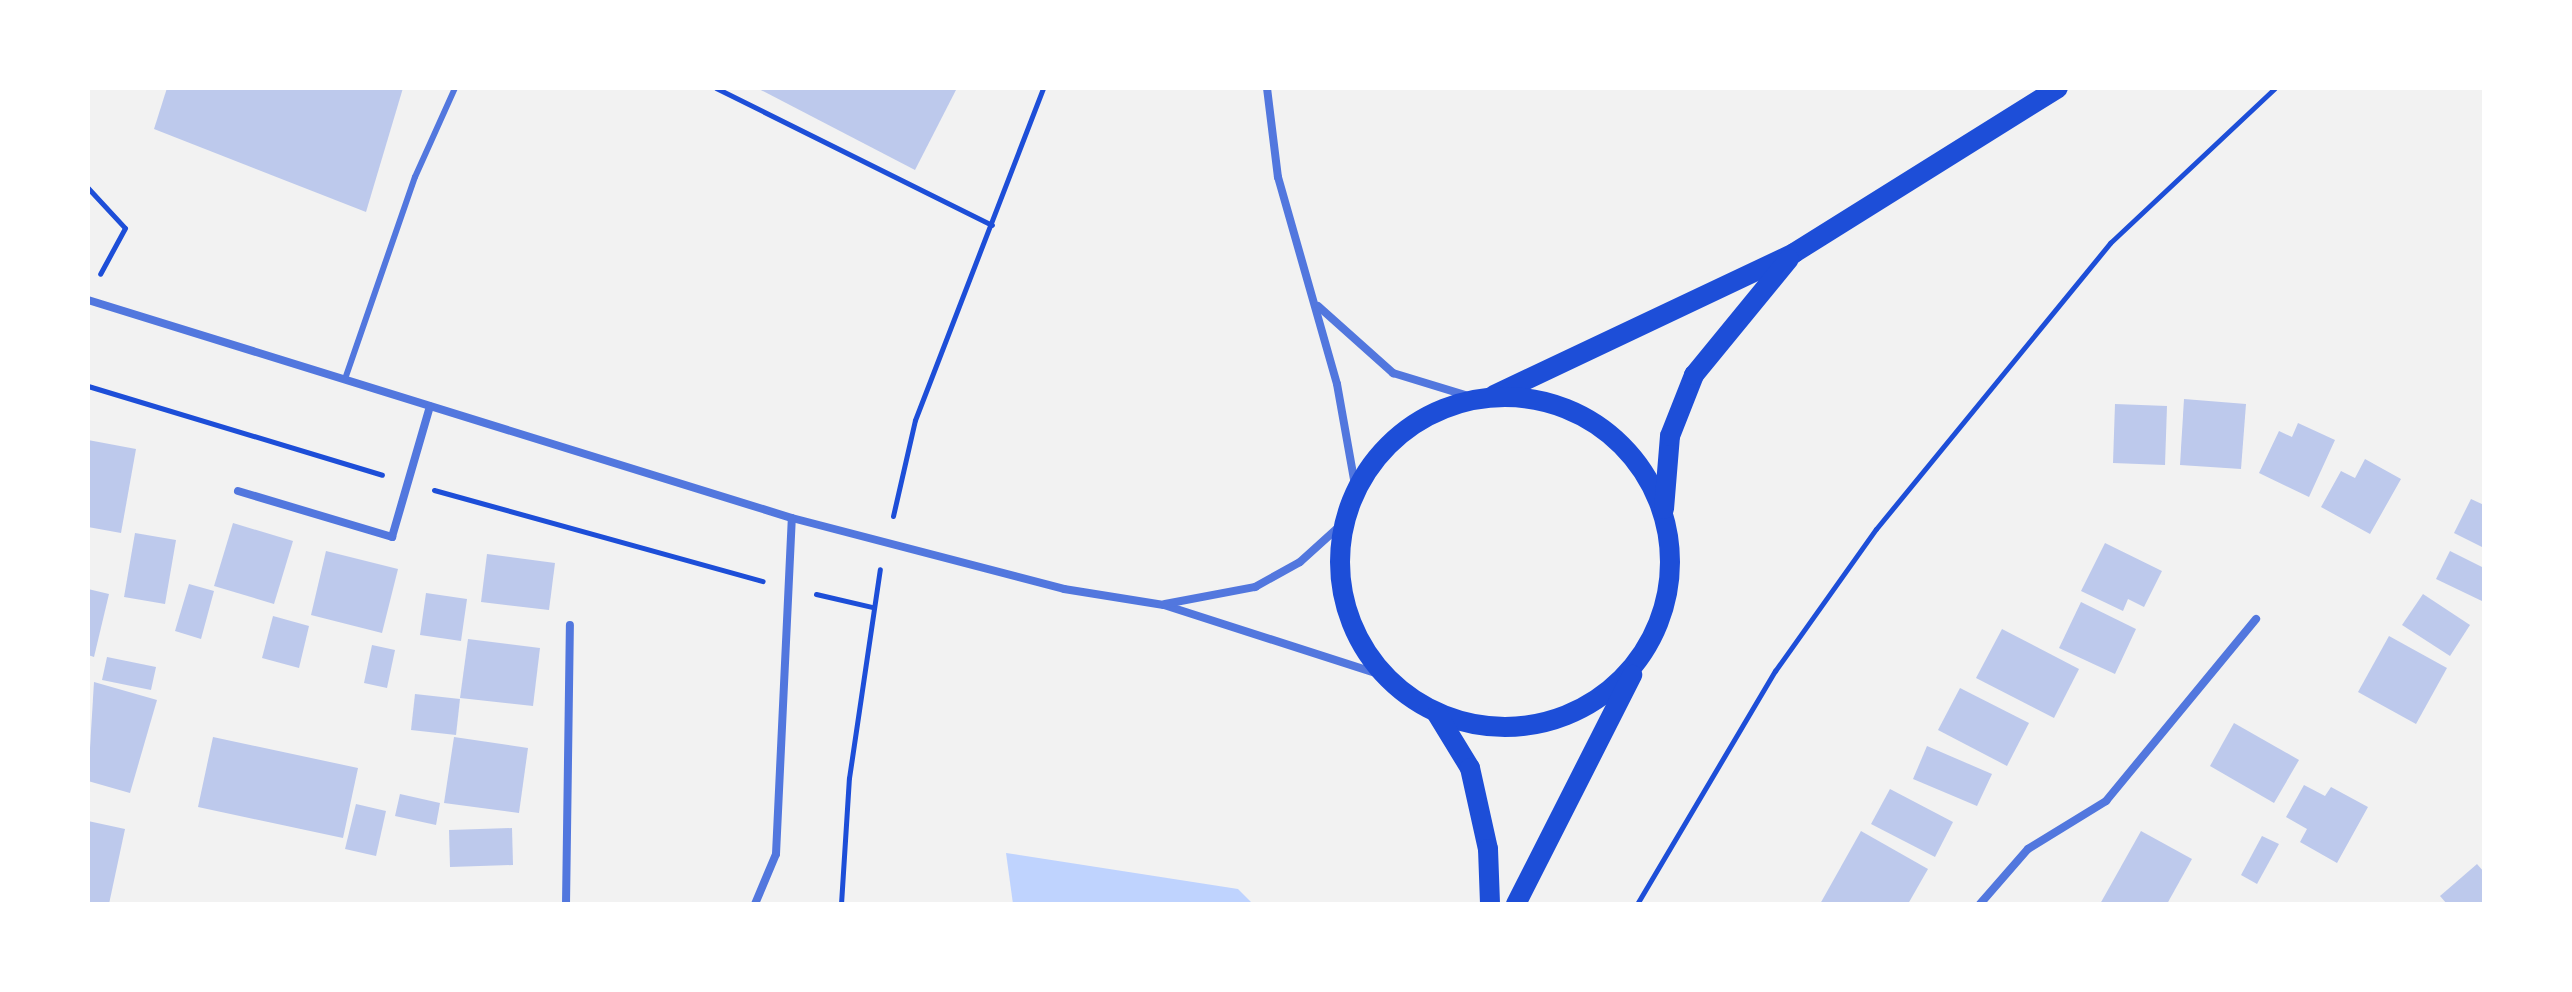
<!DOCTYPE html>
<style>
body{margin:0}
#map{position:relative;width:2572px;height:992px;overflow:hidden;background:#f2f2f2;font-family:Poppins,sans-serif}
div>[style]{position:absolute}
.water>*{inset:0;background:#bfd3fe}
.building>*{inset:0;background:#bdc9ec}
.path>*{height:5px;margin:-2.5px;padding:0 2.5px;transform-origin:2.5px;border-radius:2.5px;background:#1d4ed8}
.service>*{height:6px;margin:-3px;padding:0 3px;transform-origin:3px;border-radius:3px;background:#5277de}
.minor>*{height:8px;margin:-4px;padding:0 4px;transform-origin:4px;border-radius:4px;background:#5277de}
.primary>*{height:20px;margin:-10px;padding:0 10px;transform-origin:10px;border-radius:10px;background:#1d4ed8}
.primary>.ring{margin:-10px;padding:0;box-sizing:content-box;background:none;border:20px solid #1d4ed8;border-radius:50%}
span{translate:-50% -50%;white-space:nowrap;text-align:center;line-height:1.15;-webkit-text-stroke:8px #fff;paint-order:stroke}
.frame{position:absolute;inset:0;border:90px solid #fff;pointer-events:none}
</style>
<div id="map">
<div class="water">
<div style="clip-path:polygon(1006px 853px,1238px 889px,1253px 904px,1013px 904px)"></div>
</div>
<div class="building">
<div style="clip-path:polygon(167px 88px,403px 88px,366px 212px,154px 129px)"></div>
<div style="clip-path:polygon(757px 88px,957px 88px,915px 170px)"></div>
<div style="clip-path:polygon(2184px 399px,2246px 404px,2241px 469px,2180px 465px)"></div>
<div style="clip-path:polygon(2115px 404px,2167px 406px,2165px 465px,2113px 463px)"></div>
<div style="clip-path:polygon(2298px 423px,2335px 440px,2309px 497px,2259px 473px,2279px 431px,2292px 437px)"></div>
<div style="clip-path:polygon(88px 440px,136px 449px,121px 533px,88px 527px)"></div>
<div style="clip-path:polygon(2365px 459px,2401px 479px,2370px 534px,2321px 507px,2341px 471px,2355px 478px)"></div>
<div style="clip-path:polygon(2471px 499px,2484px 505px,2484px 548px,2454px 533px)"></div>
<div style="clip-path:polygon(233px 523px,293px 541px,274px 604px,214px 586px)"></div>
<div style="clip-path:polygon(135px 533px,176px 540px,165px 604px,124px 597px)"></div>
<div style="clip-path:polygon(2105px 543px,2162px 571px,2144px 607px,2128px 599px,2123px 611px,2081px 591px)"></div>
<div style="clip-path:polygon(326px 551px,398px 569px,382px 633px,311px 615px)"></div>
<div style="clip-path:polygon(2450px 551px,2484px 568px,2484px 602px,2436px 579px)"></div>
<div style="clip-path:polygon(487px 554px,555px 563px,549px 610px,481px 602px)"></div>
<div style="clip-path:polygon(189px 584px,214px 591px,201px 639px,175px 631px)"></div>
<div style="clip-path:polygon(88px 589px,109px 594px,94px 657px,88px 655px)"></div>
<div style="clip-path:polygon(426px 593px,467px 599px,461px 641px,420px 635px)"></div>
<div style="clip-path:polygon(2423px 594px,2470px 625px,2450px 656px,2402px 625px)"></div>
<div style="clip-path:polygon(2081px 602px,2136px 629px,2115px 674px,2059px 648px)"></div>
<div style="clip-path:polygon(273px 616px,309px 626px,299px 668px,262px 658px)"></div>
<div style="clip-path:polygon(2002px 629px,2079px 669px,2054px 718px,1976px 678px)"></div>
<div style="clip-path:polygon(2389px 636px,2447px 668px,2416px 724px,2358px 692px)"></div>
<div style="clip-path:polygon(468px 639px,540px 648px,533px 706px,460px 698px)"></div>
<div style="clip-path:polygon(372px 645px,395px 650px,387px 688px,364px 683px)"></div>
<div style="clip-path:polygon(107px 657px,156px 667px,151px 690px,102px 680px)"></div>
<div style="clip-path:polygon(94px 682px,157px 700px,130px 793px,88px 781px)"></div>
<div style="clip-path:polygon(1960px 688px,2029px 723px,2007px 766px,1938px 730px)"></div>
<div style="clip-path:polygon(415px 694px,460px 699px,456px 735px,411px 730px)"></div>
<div style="clip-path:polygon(2234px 723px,2299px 760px,2274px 803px,2210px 766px)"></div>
<div style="clip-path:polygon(213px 737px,358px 768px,343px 838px,198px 807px)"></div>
<div style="clip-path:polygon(454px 737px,528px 748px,519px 813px,444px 803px)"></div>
<div style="clip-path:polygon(1927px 746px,1992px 774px,1977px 806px,1913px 779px)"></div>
<div style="clip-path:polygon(2304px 785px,2325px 796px,2331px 787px,2368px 807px,2337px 863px,2300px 842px,2307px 829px,2286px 817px)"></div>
<div style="clip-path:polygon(1890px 789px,1953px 822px,1935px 857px,1871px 824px)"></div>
<div style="clip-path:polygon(400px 794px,440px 803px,436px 825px,395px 816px)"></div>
<div style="clip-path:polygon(356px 804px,386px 811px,376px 856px,345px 849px)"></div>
<div style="clip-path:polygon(88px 821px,125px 829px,109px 904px,88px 904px)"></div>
<div style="clip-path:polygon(512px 828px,513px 865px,450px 867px,449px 830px)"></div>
<div style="clip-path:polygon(1861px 831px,1928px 869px,1908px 904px,1820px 904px)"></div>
<div style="clip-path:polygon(2141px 831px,2192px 859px,2167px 904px,2100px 904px)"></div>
<div style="clip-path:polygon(2262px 836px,2279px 844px,2257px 884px,2241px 875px)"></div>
<div style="clip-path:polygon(2477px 864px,2484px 872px,2484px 904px,2447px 904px,2440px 896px)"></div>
</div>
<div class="path">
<div style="left:716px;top:88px;width:308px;rotate:26.4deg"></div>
<div style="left:88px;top:188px;width:54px;rotate:47.2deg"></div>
<div style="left:125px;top:228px;width:52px;rotate:118.5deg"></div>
<div style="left:88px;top:386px;width:307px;rotate:16.8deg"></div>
<div style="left:434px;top:490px;width:341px;rotate:15.5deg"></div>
<div style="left:893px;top:516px;width:98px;rotate:-77.1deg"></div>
<div style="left:915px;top:420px;width:356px;rotate:-68.9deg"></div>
<div style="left:816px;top:594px;width:57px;rotate:13.1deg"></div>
<div style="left:841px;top:904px;width:126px;rotate:-86.4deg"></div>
<div style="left:849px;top:778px;width:211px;rotate:-81.6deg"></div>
<div style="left:1637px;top:904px;width:271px;rotate:-59.4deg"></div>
<div style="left:1775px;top:671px;width:174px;rotate:-54.6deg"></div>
<div style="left:1876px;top:529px;width:370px;rotate:-50.7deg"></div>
<div style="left:2110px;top:243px;width:226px;rotate:-43.2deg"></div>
</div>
<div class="service">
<div style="left:345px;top:379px;width:214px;rotate:-70.9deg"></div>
<div style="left:415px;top:177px;width:98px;rotate:-65.8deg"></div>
</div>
<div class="minor">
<div style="left:1267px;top:88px;width:90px;rotate:83deg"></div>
<div style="left:1278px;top:177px;width:215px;rotate:74.1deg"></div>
<div style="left:1337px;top:384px;width:109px;rotate:79.9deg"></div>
<div style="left:88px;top:300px;width:737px;rotate:17.21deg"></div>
<div style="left:792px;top:518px;width:281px;rotate:14.6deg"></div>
<div style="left:1064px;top:589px;width:101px;rotate:9.1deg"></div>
<div style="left:1164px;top:605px;width:235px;rotate:17.8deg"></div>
<div style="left:1318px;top:306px;width:101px;rotate:41.8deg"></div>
<div style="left:1393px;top:373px;width:86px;rotate:17deg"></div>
<div style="left:238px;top:491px;width:161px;rotate:16.6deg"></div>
<div style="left:392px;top:537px;width:136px;rotate:-73.8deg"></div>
<div style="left:1165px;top:604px;width:92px;rotate:-10.7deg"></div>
<div style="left:1255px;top:587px;width:51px;rotate:-29.1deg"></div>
<div style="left:1300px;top:562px;width:57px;rotate:-42.1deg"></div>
<div style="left:566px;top:904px;width:279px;rotate:-89.2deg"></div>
<div style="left:755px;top:904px;width:54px;rotate:-67.2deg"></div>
<div style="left:776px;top:854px;width:336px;rotate:-87.3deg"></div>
<div style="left:1980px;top:904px;width:73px;rotate:-48.9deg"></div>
<div style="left:2028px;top:849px;width:92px;rotate:-31.6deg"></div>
<div style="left:2106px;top:801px;width:236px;rotate:-50.5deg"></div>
</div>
<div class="primary">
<div style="left:1494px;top:395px;width:332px;rotate:-25.3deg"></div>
<div style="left:1794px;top:253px;width:311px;rotate:-32deg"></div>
<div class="ring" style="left:1340px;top:397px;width:310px;height:310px"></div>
<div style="left:1664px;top:509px;width:73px;rotate:-85.3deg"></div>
<div style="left:1670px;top:436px;width:66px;rotate:-68.5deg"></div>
<div style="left:1694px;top:375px;width:150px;rotate:-50.7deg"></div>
<div style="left:1437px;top:714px;width:63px;rotate:58.6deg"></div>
<div style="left:1470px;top:768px;width:83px;rotate:77.5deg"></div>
<div style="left:1488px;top:849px;width:55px;rotate:87.9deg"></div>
<div style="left:1516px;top:904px;width:257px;rotate:-63.1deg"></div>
</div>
<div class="frame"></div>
</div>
